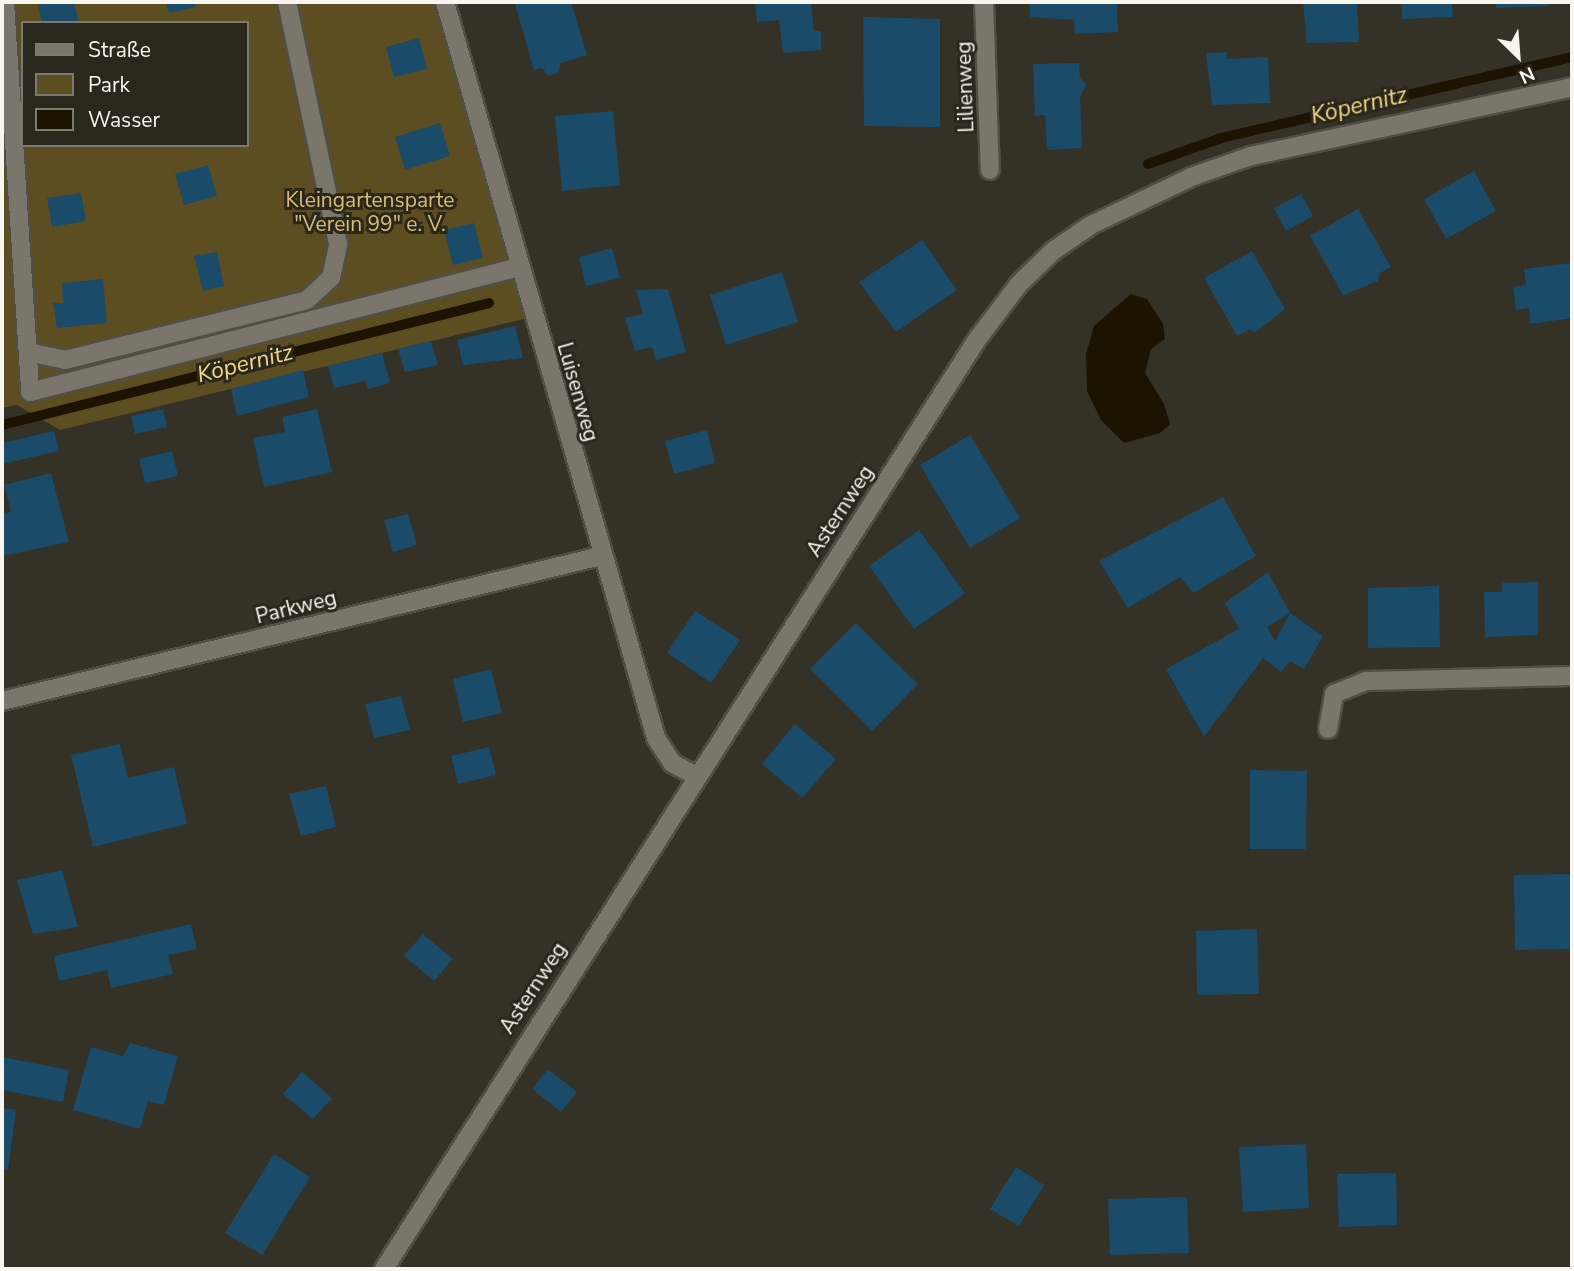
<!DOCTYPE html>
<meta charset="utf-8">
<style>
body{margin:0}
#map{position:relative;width:1574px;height:1271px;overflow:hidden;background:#343127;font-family:"Nunito Sans",sans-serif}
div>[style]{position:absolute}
.green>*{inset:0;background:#5d4e22}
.water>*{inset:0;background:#1c1300}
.stream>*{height:10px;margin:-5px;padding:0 5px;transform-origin:5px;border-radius:5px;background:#1c1300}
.building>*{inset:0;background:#1a4b69}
.roads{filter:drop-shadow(2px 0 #514e45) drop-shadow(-2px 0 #514e45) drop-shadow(0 2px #514e45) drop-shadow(0 -2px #514e45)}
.minor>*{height:18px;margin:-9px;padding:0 9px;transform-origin:9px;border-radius:9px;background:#7a766b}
span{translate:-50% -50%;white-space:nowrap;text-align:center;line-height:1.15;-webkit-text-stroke:6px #2a271d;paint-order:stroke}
.street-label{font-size:21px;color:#f7f5ee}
.park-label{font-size:21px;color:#d8be6f}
.water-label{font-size:23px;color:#f0d686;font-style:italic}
.frame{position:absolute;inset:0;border:4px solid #f7f5ee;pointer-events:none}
.legend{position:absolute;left:21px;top:21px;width:228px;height:126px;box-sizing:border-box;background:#2a271d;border:2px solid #7c7971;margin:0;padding:9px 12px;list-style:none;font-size:21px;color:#f7f5ee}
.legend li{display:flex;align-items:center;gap:14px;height:35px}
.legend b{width:35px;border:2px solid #7c7971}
.north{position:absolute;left:1483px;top:21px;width:70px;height:70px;-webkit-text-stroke:5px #2a271d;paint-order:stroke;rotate:155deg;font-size:19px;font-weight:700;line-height:28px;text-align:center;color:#f7f5ee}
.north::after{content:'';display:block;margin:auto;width:24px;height:32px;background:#f7f5ee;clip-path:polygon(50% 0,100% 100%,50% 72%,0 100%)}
</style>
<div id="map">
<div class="green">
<div style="clip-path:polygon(evenodd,2px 2px,456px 2px,545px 314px,60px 430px,17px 405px,2px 408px,2px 2px,23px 23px,247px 23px,247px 145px,23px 145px,23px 23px)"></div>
</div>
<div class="water">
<div style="clip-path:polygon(1131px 294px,1147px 299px,1163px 324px,1165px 339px,1151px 349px,1145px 373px,1164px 404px,1170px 424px,1160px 433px,1124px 443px,1101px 420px,1087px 391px,1086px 354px,1094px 326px)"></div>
</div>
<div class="stream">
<div style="left:1148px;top:164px;width:77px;rotate:-19.6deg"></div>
<div style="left:1221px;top:138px;width:360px;rotate:-13deg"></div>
<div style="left:2px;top:425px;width:502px;rotate:-14.06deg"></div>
</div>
<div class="building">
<div style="clip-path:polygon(54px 2px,74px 2px,79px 23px,42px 23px,38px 5px)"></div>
<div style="clip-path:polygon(166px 2px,194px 2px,196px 7px,169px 13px)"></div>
<div style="clip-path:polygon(523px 2px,571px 2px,587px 55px,561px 63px,558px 73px,549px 76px,542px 68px,534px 70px,515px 4px)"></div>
<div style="clip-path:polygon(755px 2px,811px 2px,814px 31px,821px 31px,821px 50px,783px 53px,779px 20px,757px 22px)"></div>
<div style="clip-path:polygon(1029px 2px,1117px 4px,1118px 32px,1075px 34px,1074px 20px,1030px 17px)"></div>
<div style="clip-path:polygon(1303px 2px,1357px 2px,1359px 42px,1307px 43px)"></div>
<div style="clip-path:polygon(1402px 2px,1452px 2px,1453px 17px,1402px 19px)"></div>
<div style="clip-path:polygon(1496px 2px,1548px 2px,1548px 6px,1496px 8px)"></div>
<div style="clip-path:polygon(863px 17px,940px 19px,940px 127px,864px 126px)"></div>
<div style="clip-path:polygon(419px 38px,427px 69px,394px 77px,386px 47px)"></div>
<div style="clip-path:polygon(1227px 52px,1227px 59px,1268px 57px,1270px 103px,1212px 105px,1206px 53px)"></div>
<div style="clip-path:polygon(1079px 63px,1080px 78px,1086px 84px,1080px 98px,1082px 148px,1047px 150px,1045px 115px,1035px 116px,1033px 64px)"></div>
<div style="clip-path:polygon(613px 111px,620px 185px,562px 191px,555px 116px)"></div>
<div style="clip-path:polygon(440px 123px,450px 156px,405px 170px,395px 137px)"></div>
<div style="clip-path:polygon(208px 165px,217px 196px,184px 205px,175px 174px)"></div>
<div style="clip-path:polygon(1474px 171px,1496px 211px,1446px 239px,1424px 199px)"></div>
<div style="clip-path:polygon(81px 193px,86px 221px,52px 227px,47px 198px)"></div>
<div style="clip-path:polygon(1301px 194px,1313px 216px,1286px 231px,1274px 208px)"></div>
<div style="clip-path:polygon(1358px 209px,1391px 267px,1380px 273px,1378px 281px,1343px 295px,1310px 236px)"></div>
<div style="clip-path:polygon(474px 223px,483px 258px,453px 265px,444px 230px)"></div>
<div style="clip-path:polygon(922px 240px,957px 290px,896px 332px,859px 282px)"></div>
<div style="clip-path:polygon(612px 248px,620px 278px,586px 286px,579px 257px)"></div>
<div style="clip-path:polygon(1252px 251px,1285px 309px,1256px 332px,1249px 330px,1237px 336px,1204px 278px)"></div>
<div style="clip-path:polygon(217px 252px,224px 286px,203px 291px,194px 256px)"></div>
<div style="clip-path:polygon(1572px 263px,1572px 318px,1530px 324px,1529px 308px,1516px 310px,1513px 287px,1526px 285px,1524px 269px)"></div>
<div style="clip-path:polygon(782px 272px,798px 322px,726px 345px,710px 295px)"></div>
<div style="clip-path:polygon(103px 279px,107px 323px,57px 328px,53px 303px,63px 303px,62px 283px)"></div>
<div style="clip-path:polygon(668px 289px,686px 352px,656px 360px,652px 347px,635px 351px,625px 318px,643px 314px,636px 290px)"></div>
<div style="clip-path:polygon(515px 326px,523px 358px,463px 365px,457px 340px)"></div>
<div style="clip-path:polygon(431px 341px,438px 365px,405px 372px,398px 349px)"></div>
<div style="clip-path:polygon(382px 353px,390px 383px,368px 389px,366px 381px,334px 388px,328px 366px)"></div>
<div style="clip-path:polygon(303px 370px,309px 397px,237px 416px,231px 389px)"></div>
<div style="clip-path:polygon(163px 409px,167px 427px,135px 434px,131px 416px)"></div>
<div style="clip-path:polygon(317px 409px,332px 472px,264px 487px,253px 438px,285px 432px,282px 417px)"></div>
<div style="clip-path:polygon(707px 430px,715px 463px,674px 474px,665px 441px)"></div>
<div style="clip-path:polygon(54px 431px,59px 451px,2px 464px,2px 443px)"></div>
<div style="clip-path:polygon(970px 435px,1020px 518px,970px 548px,920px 465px)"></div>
<div style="clip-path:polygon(172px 451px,178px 476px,145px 483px,139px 459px)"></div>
<div style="clip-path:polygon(51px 473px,69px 542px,2px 556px,2px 514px,11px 511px,4px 485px)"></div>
<div style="clip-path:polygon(1223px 497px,1256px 556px,1193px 593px,1180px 577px,1128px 608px,1099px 561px)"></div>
<div style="clip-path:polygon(408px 514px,417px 545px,393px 552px,384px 520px)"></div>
<div style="clip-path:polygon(919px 530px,965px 593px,914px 629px,869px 566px)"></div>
<div style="clip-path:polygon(1268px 572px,1290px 613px,1267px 627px,1275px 641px,1290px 613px,1323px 636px,1304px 669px,1290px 661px,1281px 672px,1263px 658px,1204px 737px,1166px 669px,1239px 629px,1225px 603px)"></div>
<div style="clip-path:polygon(1538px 582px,1538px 635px,1485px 637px,1484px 592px,1502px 592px,1502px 583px)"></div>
<div style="clip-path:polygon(1439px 586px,1440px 647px,1368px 648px,1368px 588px)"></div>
<div style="clip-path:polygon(695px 611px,740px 640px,711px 683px,667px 653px)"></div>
<div style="clip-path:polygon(856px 623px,918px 684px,872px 731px,810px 669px)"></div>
<div style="clip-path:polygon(491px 669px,502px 713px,463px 722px,453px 679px)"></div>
<div style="clip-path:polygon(401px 696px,410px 730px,374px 738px,365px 704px)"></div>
<div style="clip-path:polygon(795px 724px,836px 759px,802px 798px,762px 764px)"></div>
<div style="clip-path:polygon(120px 744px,128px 778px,174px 767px,187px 824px,93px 847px,71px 755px)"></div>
<div style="clip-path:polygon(489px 747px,496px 775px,458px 784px,451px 756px)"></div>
<div style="clip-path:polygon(1250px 770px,1307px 771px,1306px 849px,1250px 849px)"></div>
<div style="clip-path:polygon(326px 786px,336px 827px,301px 836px,289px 794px)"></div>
<div style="clip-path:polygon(62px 870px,78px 927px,33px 934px,17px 880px)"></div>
<div style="clip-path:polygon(1572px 874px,1572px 949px,1515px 950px,1514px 875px)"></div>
<div style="clip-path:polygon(191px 924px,197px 949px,168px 955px,173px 974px,111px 988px,107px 970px,59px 981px,54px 956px)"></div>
<div style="clip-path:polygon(1257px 929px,1259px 994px,1197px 995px,1196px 931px)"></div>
<div style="clip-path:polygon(423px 934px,453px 959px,434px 981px,404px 956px)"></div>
<div style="clip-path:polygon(130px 1043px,178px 1056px,164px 1105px,148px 1101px,140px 1129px,73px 1110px,91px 1047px,123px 1056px)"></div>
<div style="clip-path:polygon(2px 1057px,69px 1070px,63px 1102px,2px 1090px)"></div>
<div style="clip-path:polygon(548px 1069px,577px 1092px,561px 1112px,532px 1089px)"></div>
<div style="clip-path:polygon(302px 1072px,332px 1098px,313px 1119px,283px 1094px)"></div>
<div style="clip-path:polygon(2px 1108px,16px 1110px,8px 1170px,2px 1169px)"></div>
<div style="clip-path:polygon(1306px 1144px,1309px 1208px,1243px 1212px,1239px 1147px)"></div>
<div style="clip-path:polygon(274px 1154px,310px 1177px,262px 1255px,225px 1233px)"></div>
<div style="clip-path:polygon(1016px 1167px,1044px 1185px,1019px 1226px,990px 1209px)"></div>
<div style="clip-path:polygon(1396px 1173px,1397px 1225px,1339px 1227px,1337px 1174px)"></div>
<div style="clip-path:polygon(1187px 1197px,1189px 1253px,1110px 1255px,1108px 1199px)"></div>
</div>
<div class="roads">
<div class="minor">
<div style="left:5px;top:2px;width:391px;rotate:86.3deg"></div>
<div style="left:30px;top:392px;width:505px;rotate:-14.34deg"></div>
<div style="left:445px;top:2px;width:766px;rotate:74deg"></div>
<div style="left:656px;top:738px;width:30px;rotate:57deg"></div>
<div style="left:672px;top:763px;width:27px;rotate:28deg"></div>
<div style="left:984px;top:2px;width:168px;rotate:88deg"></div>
<div style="left:28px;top:352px;width:38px;rotate:12deg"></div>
<div style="left:65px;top:360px;width:249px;rotate:-13.9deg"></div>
<div style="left:307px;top:300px;width:33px;rotate:-43deg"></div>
<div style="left:331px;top:278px;width:35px;rotate:-78deg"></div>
<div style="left:338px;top:244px;width:247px;rotate:-101.9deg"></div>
<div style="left:2px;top:701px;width:616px;rotate:-13.61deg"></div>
<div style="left:1328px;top:729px;width:36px;rotate:-80deg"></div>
<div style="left:1334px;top:694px;width:35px;rotate:-22deg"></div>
<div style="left:1367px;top:681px;width:205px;rotate:-1.4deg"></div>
<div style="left:384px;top:1269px;width:1101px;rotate:-57.46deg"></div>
<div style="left:976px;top:341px;width:71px;rotate:-53deg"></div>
<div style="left:1019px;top:284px;width:47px;rotate:-44.1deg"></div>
<div style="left:1053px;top:251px;width:46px;rotate:-34.4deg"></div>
<div style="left:1091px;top:225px;width:111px;rotate:-25.6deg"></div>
<div style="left:1191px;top:177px;width:64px;rotate:-19.3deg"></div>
<div style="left:1251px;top:156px;width:328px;rotate:-12.1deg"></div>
</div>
</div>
<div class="street-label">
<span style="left:965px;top:87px;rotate:-92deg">Lilienweg</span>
<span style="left:578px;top:392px;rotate:74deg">Luisenweg</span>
<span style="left:840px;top:511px;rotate:-57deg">Asternweg</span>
<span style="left:296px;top:607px;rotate:-14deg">Parkweg</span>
<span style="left:533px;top:988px;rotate:-57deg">Asternweg</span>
</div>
<div class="park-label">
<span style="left:370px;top:212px">Kleingartensparte<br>"Verein 99" e. V.</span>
</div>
<div class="water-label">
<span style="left:1359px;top:106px;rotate:-13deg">Köpernitz</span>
<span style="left:245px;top:364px;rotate:-14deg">Köpernitz</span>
</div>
<div class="frame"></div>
<ul class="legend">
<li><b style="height:9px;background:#7a766b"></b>Straße</li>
<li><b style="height:19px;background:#5d4e22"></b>Park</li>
<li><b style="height:19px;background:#1c1300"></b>Wasser</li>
</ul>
<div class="north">N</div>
</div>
